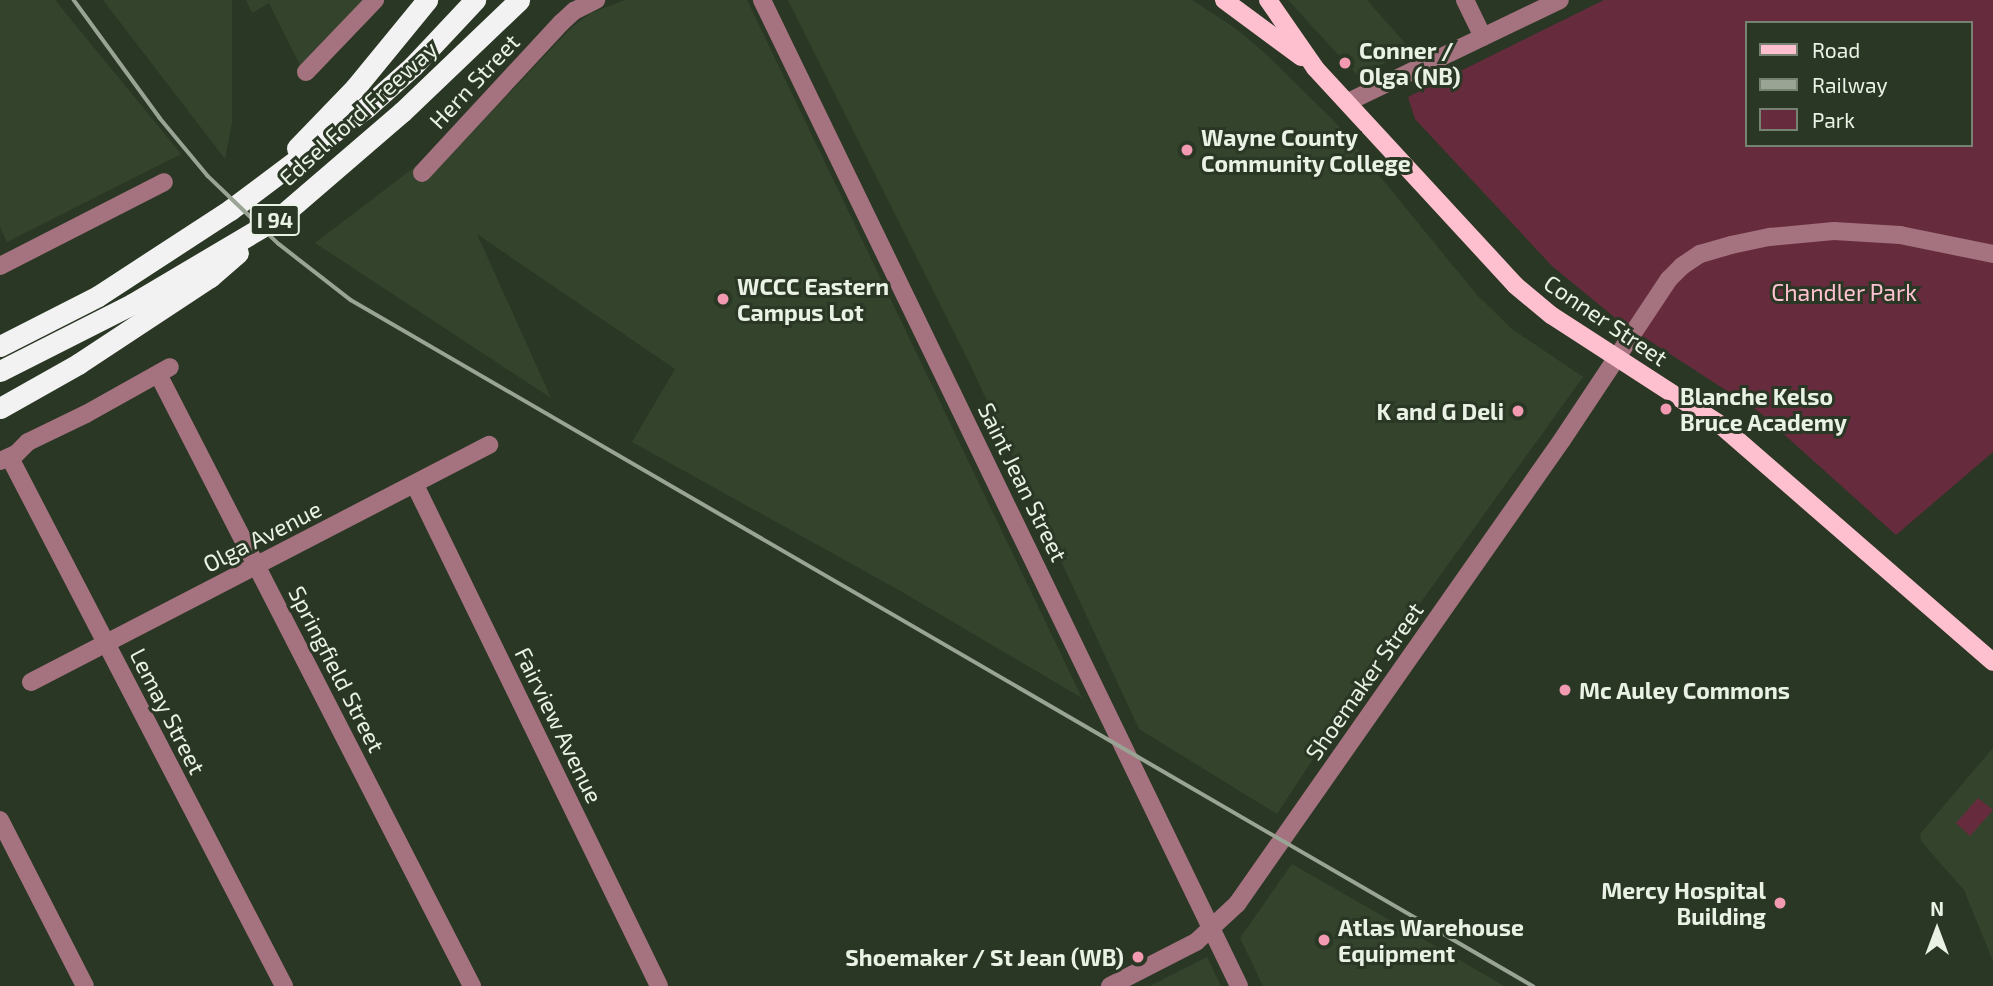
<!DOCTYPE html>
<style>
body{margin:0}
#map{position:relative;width:1993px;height:986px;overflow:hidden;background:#2a3724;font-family:"Exo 2",sans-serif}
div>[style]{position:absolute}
.built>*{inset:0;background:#34442c}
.green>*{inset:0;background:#662c3e}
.minor>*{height:18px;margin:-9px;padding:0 9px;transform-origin:9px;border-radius:9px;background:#a5727f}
.major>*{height:18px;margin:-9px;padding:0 9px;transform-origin:9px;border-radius:9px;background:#febfce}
.highway>*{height:21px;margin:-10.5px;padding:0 10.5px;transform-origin:10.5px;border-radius:10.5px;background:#f2f2f2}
.rail>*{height:3.5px;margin:-1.75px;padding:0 1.75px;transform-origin:1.75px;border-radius:1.75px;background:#9aa495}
.dots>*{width:19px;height:19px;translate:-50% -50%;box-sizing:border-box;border:4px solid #2a3724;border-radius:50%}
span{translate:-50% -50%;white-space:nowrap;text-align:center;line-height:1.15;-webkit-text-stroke:6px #2a3724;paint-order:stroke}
.shield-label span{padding:2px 5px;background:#2a3724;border:2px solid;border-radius:5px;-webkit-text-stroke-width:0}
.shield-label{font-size:21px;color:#eaf2e6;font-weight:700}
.poi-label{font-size:23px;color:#eaf2e6;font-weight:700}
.left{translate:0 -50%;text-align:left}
.right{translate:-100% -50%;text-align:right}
.street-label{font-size:23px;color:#eaf2e6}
.park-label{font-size:23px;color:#fec2d1}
.legend{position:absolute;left:1745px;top:21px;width:228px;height:126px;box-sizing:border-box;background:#2a3724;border:2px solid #778272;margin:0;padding:9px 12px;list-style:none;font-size:21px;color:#eaf2e6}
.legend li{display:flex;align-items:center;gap:14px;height:35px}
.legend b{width:35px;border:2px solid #778272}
.north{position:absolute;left:1902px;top:895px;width:70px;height:70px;-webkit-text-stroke:5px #2a3724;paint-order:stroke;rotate:0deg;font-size:19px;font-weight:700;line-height:28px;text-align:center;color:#eaf2e6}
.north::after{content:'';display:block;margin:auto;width:24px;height:32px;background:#eaf2e6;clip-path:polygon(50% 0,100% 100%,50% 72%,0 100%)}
</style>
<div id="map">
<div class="built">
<div style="clip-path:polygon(0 0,55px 0,181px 154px,7px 242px,0 227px)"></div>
<div style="clip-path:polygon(103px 0,232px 0,232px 122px,225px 159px)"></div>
<div style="clip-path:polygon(246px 0,363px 0,300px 65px,269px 3px,252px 13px)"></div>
<div style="clip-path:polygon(625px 0,747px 0,1082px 698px,897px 589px,632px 442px,675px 369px,477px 234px,551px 398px,315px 243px,416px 166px,425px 182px,572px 27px,591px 13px)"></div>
<div style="clip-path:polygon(788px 0,1192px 0,1235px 28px,1265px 53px,1336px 123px,1477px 295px,1512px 329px,1583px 377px,1364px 681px,1277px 814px,1139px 729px,968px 360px)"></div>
<div style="clip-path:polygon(1288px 0,1367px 0,1412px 51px,1357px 75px)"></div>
<div style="clip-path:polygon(1993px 748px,1993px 961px,1964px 890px,1921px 841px,1920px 834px)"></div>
<div style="clip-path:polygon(1292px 864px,1475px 969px,1504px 986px,1263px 986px,1240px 938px)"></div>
<div style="clip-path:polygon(1207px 957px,1221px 986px,1150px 986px)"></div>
</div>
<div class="green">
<div style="clip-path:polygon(evenodd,1604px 0,1993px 0,1993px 452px,1896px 535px,1758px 411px,1619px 321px,1552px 266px,1415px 119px,1408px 97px,1604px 0,1746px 23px,1970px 23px,1970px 145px,1746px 145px,1746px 23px)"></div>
<div style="clip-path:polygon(1978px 798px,1993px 810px,1970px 836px,1956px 823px)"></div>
</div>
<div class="minor">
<div style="left:762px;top:0;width:1095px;rotate:64.18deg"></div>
<div style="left:1465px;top:0;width:41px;rotate:64.1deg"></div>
<div style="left:306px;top:72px;width:100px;rotate:-46.2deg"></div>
<div style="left:1348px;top:102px;width:235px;rotate:-25.7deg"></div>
<div style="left:422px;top:173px;width:205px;rotate:-47.2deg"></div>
<div style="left:561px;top:23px;width:18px;rotate:-43deg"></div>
<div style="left:574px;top:11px;width:25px;rotate:-27deg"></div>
<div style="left:0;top:266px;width:184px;rotate:-27.1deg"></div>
<div style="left:158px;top:374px;width:688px;rotate:62.84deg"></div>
<div style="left:10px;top:458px;width:595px;rotate:62.57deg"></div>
<div style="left:0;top:461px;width:17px;rotate:-24deg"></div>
<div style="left:16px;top:454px;width:17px;rotate:-45deg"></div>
<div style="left:28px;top:442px;width:64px;rotate:-25.8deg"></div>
<div style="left:86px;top:414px;width:96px;rotate:-29.2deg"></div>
<div style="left:415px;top:485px;width:557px;rotate:64.03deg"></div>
<div style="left:31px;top:682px;width:516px;rotate:-27.36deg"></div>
<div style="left:0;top:820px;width:186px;rotate:62.9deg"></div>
<div style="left:1110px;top:986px;width:97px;rotate:-27.1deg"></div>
<div style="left:1196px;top:942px;width:56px;rotate:-42.8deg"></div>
<div style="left:1237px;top:904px;width:566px;rotate:-54.99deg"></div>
<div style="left:1562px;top:440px;width:193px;rotate:-56.4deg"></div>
<div style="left:1669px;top:279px;width:18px;rotate:-45deg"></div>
<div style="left:1682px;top:266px;width:22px;rotate:-34deg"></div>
<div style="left:1700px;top:254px;width:32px;rotate:-16deg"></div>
<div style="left:1731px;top:245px;width:40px;rotate:-12deg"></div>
<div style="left:1770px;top:237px;width:64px;rotate:-5.4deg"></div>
<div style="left:1834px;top:231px;width:66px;rotate:3.5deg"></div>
<div style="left:1900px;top:235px;width:95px;rotate:11.5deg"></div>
</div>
<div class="major">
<div style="left:1224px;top:0;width:96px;rotate:36.5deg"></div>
<div style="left:1268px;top:0;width:83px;rotate:55.3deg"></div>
<div style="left:1315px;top:68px;width:295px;rotate:47.3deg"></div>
<div style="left:1515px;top:285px;width:47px;rotate:39.8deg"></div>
<div style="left:1551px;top:315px;width:199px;rotate:32.9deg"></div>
<div style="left:1718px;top:423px;width:364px;rotate:41deg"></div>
</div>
<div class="highway">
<div style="left:297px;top:148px;width:83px;rotate:-46deg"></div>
<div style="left:355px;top:88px;width:114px;rotate:-50.7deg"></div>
<div style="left:0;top:346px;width:110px;rotate:-27deg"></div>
<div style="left:98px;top:296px;width:158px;rotate:-33.1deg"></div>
<div style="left:230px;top:210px;width:170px;rotate:-36.9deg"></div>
<div style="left:366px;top:108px;width:63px;rotate:-41.8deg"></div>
<div style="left:413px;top:66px;width:91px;rotate:-46.8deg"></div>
<div style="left:0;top:371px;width:148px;rotate:-26.9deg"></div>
<div style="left:132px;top:304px;width:173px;rotate:-30.6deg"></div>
<div style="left:281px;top:216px;width:160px;rotate:-40.7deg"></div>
<div style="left:402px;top:112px;width:162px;rotate:-43.7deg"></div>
<div style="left:0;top:408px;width:90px;rotate:-29.4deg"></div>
<div style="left:78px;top:364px;width:158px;rotate:-33.4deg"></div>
<div style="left:210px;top:277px;width:37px;rotate:-41deg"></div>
</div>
<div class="rail">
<div style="left:74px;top:0;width:146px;rotate:53.9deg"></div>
<div style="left:160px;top:118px;width:75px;rotate:50.4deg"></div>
<div style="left:208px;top:176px;width:98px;rotate:43.8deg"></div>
<div style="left:279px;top:244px;width:91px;rotate:37.9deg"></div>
<div style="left:351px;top:300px;width:1367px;rotate:30.13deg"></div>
</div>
<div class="dots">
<div style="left:1345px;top:63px;background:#f19ab1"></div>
<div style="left:1187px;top:150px;background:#f19ab1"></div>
<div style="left:723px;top:299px;background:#f19ab1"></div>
<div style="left:1666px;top:409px;background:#f19ab1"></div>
<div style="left:1518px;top:411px;background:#f19ab1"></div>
<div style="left:1565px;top:690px;background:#f19ab1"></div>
<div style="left:1780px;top:903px;background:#f19ab1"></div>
<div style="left:1324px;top:940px;background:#f19ab1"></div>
<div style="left:1138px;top:957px;background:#f19ab1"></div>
</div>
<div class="shield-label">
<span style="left:275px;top:220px">I 94</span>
</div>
<div class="poi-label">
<span class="left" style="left:1359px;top:63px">Conner /<br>Olga (NB)</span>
<span class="left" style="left:1201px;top:150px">Wayne County<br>Community College</span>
<span class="left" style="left:737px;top:299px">WCCC Eastern<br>Campus Lot</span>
<span class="left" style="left:1680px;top:409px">Blanche Kelso<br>Bruce Academy</span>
<span class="right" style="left:1504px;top:411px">K and G Deli</span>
<span class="left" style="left:1579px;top:690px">Mc Auley Commons</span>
<span class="right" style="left:1766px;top:903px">Mercy Hospital<br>Building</span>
<span class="left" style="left:1338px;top:940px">Atlas Warehouse<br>Equipment</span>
<span class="right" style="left:1124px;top:957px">Shoemaker / St Jean (WB)</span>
</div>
<div class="street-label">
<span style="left:474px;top:81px;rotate:-47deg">Hern Street</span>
<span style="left:358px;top:113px;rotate:-42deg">Edsel Ford Freeway</span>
<span style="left:1606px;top:320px;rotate:34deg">Conner Street</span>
<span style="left:1023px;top:482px;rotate:64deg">Saint Jean Street</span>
<span style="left:262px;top:536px;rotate:-27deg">Olga Avenue</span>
<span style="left:337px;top:669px;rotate:63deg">Springfield Street</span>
<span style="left:1364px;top:681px;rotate:-55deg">Shoemaker Street</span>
<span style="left:168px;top:711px;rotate:63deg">Lemay Street</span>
<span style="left:559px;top:725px;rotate:64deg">Fairview Avenue</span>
</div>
<div class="park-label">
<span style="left:1844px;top:292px">Chandler Park</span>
</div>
<ul class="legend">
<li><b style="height:9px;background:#febfce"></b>Road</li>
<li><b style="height:9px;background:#9aa495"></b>Railway</li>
<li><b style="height:19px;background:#662c3e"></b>Park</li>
</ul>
<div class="north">N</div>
</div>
